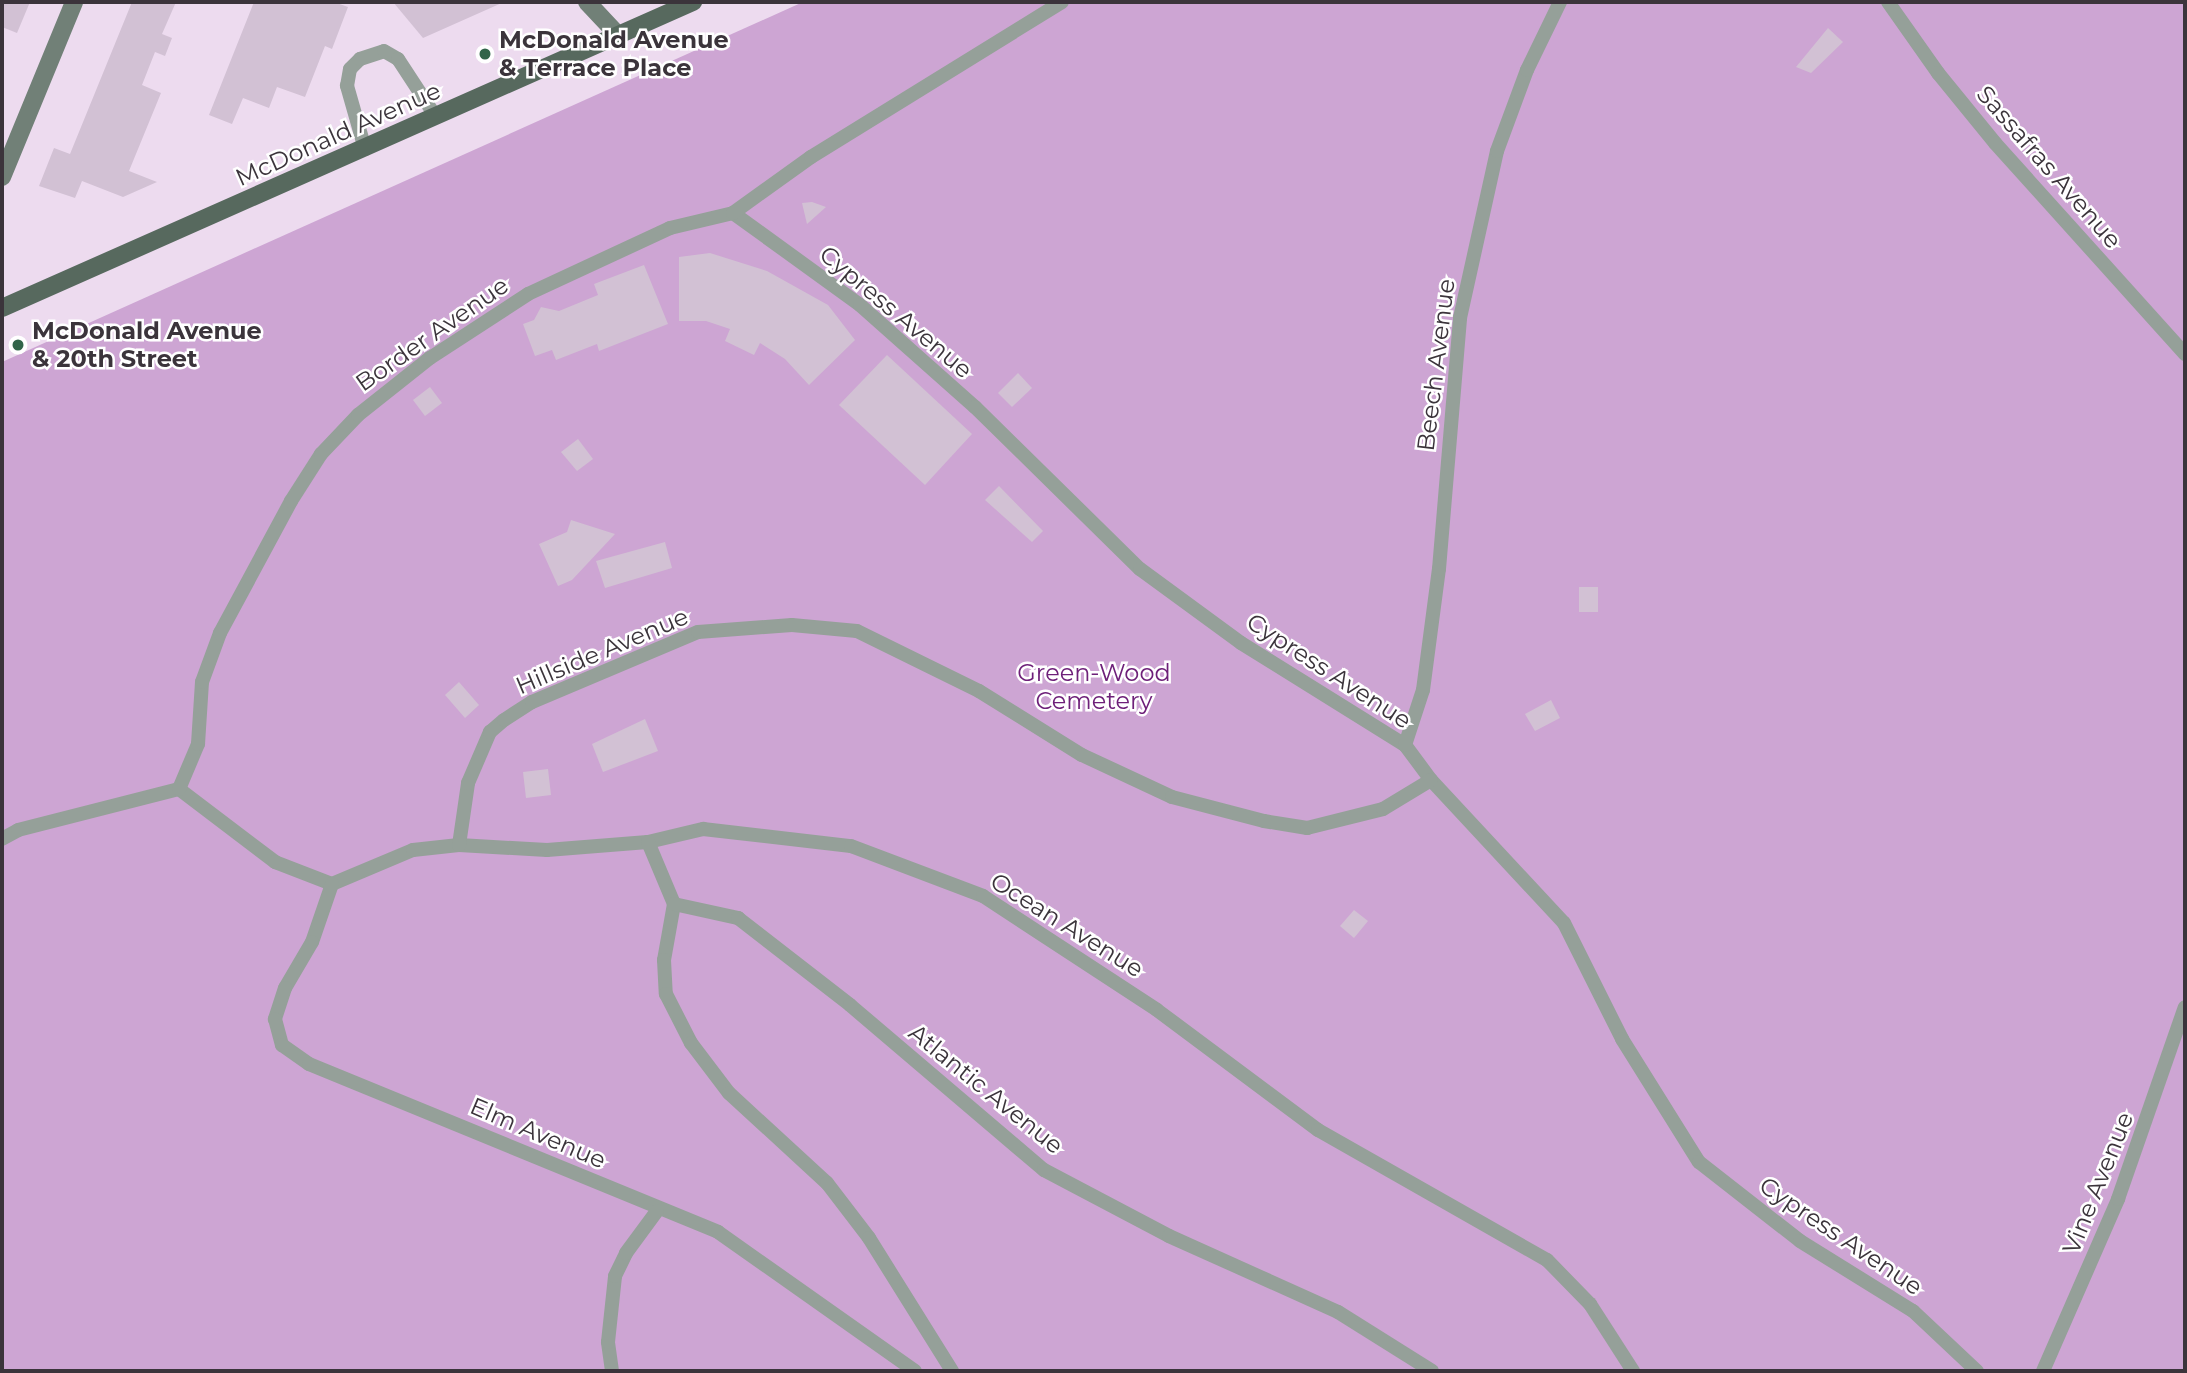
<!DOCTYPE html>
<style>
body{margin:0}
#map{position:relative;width:2187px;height:1373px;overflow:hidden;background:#eddbef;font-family:Montserrat,sans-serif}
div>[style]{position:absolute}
.green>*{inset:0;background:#cda5d3}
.building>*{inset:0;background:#d2c1d4}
.service>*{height:14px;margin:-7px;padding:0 7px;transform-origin:7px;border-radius:7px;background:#95a099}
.secondary>*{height:18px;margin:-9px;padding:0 9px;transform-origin:9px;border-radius:9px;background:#718077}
.primary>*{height:18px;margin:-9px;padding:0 9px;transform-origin:9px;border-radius:9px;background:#57695e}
.dots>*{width:19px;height:19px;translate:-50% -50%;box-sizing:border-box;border:4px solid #fff;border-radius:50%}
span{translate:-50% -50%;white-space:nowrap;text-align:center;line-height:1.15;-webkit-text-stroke:5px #fff;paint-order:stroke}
.poi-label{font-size:24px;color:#3b343b;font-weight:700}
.left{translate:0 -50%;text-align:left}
.street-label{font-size:24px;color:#3b343b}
.park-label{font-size:24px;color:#6e2079}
.frame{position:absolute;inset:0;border:4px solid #3b343b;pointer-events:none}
</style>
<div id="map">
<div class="green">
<div style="clip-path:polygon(803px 2px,2185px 2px,2185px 1371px,2px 1371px,2px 362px)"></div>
</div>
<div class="building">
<div style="clip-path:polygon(2px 2px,30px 2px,17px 33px,2px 27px)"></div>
<div style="clip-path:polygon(132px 2px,176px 2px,162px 34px,172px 38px,165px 56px,155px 52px,142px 85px,161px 93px,129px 171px,157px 182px,123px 197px,82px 181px,75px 198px,39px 186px,54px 148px,70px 154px)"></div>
<div style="clip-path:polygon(254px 2px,334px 2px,348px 7px,332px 49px,325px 46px,305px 97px,277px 87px,269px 108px,243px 98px,232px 124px,209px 115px)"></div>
<div style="clip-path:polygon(393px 2px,504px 2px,423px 38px)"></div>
<div style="clip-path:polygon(1828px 28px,1843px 42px,1811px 73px,1796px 67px)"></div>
<div style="clip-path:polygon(812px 202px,826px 207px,807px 224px,802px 203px)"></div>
<div style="clip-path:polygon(710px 253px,767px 271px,828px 305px,855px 340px,809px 385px,785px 359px,760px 343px,754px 355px,725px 341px,730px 329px,706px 321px,679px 321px,679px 257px)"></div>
<div style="clip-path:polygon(644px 265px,668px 324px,599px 351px,597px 344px,556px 360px,552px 350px,535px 356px,523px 324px,534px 320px,541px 307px,559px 311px,598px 295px,594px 284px)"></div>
<div style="clip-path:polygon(887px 355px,972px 434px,925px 485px,839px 405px)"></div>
<div style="clip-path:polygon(1018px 373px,1032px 388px,1012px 407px,998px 393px)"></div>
<div style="clip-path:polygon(430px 387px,442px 403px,425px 416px,413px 400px)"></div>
<div style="clip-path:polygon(578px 439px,593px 459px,577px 471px,561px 452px)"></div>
<div style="clip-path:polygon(999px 486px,1043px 531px,1032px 542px,985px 500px)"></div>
<div style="clip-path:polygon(571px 520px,615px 534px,572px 580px,558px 586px,539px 544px,567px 532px)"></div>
<div style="clip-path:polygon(665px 542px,672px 568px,605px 588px,596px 561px)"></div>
<div style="clip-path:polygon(1579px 587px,1598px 587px,1598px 612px,1579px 612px)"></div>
<div style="clip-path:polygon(459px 682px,479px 705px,465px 718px,445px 695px)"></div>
<div style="clip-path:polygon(1551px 700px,1560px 718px,1535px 731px,1525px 714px)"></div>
<div style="clip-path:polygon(645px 719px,658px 751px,603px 772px,592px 744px)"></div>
<div style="clip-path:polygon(548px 769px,551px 795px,526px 798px,523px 772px)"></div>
<div style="clip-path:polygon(1354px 910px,1368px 921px,1354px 938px,1340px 926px)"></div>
</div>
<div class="service">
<div style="left:1888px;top:2px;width:87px;rotate:54.8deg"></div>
<div style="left:1938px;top:73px;width:90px;rotate:50.8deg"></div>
<div style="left:1995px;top:143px;width:284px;rotate:48deg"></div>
<div style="left:365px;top:149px;width:66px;rotate:-105.9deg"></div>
<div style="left:347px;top:86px;width:17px;rotate:-80deg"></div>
<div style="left:350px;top:69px;width:14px;rotate:-45deg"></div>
<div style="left:360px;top:59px;width:25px;rotate:-18deg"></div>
<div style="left:384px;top:51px;width:16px;rotate:30deg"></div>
<div style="left:398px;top:59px;width:69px;rotate:56.8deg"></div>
<div style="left:733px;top:213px;width:157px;rotate:35.9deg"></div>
<div style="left:860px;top:305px;width:154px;rotate:41.6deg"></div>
<div style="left:975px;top:407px;width:231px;rotate:44.5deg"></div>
<div style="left:1140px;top:569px;width:125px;rotate:36.2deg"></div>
<div style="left:1241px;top:643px;width:193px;rotate:31.9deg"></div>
<div style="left:1405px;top:745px;width:44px;rotate:53.4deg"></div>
<div style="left:1431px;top:780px;width:195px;rotate:47.1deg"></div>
<div style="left:1564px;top:923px;width:130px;rotate:63.4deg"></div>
<div style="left:1622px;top:1039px;width:145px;rotate:58deg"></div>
<div style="left:1699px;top:1162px;width:128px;rotate:38deg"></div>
<div style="left:1800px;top:1241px;width:133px;rotate:31.8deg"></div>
<div style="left:1913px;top:1311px;width:88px;rotate:43.2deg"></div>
<div style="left:1405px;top:745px;width:58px;rotate:-71.9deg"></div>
<div style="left:1423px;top:690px;width:122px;rotate:-82.5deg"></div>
<div style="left:1439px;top:569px;width:252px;rotate:-85.2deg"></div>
<div style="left:1460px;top:318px;width:171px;rotate:-77.5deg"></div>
<div style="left:1497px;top:151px;width:86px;rotate:-69.7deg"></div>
<div style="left:1527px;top:70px;width:76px;rotate:-64.1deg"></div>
<div style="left:179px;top:789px;width:121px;rotate:37.2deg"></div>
<div style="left:275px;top:862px;width:61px;rotate:21.1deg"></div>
<div style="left:332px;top:884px;width:88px;rotate:-22.8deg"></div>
<div style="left:413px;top:850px;width:46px;rotate:-6.2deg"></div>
<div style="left:459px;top:845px;width:88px;rotate:3.3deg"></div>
<div style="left:547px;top:850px;width:101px;rotate:-4.5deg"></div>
<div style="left:648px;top:842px;width:57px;rotate:-13.3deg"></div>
<div style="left:703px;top:829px;width:149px;rotate:6.6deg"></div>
<div style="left:851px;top:846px;width:141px;rotate:20.7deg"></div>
<div style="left:983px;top:896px;width:208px;rotate:33.2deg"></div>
<div style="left:1157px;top:1010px;width:201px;rotate:36.7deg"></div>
<div style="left:1318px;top:1130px;width:263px;rotate:29.6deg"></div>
<div style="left:1547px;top:1260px;width:62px;rotate:45.7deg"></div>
<div style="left:1590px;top:1304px;width:80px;rotate:57.3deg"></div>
<div style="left:2px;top:839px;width:18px;rotate:-29deg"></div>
<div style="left:18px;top:830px;width:166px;rotate:-14.3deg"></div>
<div style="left:179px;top:789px;width:49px;rotate:-67.1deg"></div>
<div style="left:198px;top:744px;width:62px;rotate:-86.3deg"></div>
<div style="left:202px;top:682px;width:52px;rotate:-69.8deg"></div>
<div style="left:220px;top:633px;width:150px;rotate:-61.7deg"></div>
<div style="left:291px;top:501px;width:56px;rotate:-57.4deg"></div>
<div style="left:321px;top:454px;width:54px;rotate:-46.5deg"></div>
<div style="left:358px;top:415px;width:92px;rotate:-38.4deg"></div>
<div style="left:430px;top:358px;width:117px;rotate:-33.1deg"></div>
<div style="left:528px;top:294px;width:157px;rotate:-24.9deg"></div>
<div style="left:670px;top:228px;width:65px;rotate:-13.4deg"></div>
<div style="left:733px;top:213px;width:96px;rotate:-35.7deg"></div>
<div style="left:811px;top:157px;width:295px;rotate:-31.7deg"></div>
<div style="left:648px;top:842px;width:67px;rotate:67.2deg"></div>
<div style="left:674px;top:904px;width:57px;rotate:100.1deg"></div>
<div style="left:664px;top:960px;width:34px;rotate:87deg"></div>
<div style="left:666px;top:994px;width:55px;rotate:63deg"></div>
<div style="left:691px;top:1043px;width:63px;rotate:52.8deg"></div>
<div style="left:729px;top:1093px;width:133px;rotate:42.6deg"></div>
<div style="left:827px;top:1183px;width:69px;rotate:52.6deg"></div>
<div style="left:869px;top:1238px;width:157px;rotate:58deg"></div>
<div style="left:459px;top:845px;width:63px;rotate:-81.7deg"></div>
<div style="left:468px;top:783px;width:56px;rotate:-66.7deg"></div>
<div style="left:490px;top:732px;width:18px;rotate:-41deg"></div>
<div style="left:504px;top:720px;width:33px;rotate:-33deg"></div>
<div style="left:532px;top:702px;width:180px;rotate:-22.9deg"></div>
<div style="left:698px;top:632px;width:94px;rotate:-4.3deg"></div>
<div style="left:792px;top:625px;width:65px;rotate:5.3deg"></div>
<div style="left:857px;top:631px;width:136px;rotate:26.2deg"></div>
<div style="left:979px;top:691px;width:121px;rotate:31.9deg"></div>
<div style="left:1082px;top:755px;width:99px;rotate:25deg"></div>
<div style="left:1172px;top:797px;width:95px;rotate:14.6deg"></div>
<div style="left:1264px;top:821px;width:44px;rotate:9.2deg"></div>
<div style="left:1307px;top:828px;width:78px;rotate:-14deg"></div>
<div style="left:1383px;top:809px;width:56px;rotate:-31.1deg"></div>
<div style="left:332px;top:884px;width:61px;rotate:109deg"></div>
<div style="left:312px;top:942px;width:53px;rotate:120.4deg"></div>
<div style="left:285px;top:988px;width:33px;rotate:108deg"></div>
<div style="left:275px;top:1019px;width:27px;rotate:75deg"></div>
<div style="left:282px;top:1045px;width:33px;rotate:35deg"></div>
<div style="left:309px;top:1064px;width:442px;rotate:22.3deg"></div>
<div style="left:718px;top:1232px;width:241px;rotate:35.2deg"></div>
<div style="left:674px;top:904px;width:66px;rotate:12.3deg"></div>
<div style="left:738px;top:918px;width:142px;rotate:37.8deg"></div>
<div style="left:850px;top:1005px;width:255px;rotate:40.4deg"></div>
<div style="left:1044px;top:1170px;width:141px;rotate:27.8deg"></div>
<div style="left:1169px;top:1236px;width:185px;rotate:24.2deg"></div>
<div style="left:1338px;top:1312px;width:111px;rotate:32.1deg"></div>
<div style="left:612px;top:1371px;width:29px;rotate:-98deg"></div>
<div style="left:608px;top:1342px;width:66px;rotate:-83.9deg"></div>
<div style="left:615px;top:1276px;width:25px;rotate:-64deg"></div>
<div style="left:626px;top:1253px;width:52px;rotate:-53.6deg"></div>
<div style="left:2043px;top:1371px;width:188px;rotate:-66.4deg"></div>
<div style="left:2118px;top:1199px;width:203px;rotate:-70.8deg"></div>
</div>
<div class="secondary">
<div style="left:587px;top:2px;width:45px;rotate:46.8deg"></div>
<div style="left:2px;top:177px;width:189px;rotate:-67.6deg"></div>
</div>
<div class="primary">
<div style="left:2px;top:308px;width:756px;rotate:-23.89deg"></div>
</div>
<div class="dots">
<div style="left:485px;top:54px;background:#316449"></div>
<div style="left:18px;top:345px;background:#316449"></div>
</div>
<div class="poi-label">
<span class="left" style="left:499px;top:54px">McDonald Avenue<br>&amp; Terrace Place</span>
<span class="left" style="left:32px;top:345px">McDonald Avenue<br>&amp; 20th Street</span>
</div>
<div class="street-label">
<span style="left:338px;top:134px;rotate:-24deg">McDonald Avenue</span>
<span style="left:2049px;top:167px;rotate:49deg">Sassafras Avenue</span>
<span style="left:896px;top:312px;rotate:40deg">Cypress Avenue</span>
<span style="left:432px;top:334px;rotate:-35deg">Border Avenue</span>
<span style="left:1436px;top:365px;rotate:-83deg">Beech Avenue</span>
<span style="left:602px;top:651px;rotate:-23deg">Hillside Avenue</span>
<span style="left:1329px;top:671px;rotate:33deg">Cypress Avenue</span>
<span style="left:1067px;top:925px;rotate:32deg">Ocean Avenue</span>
<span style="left:986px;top:1089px;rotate:39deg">Atlantic Avenue</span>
<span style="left:538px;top:1133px;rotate:23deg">Elm Avenue</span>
<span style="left:2098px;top:1183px;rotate:-68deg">Vine Avenue</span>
<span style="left:1841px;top:1236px;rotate:34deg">Cypress Avenue</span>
</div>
<div class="park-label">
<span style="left:1094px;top:687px">Green-Wood<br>Cemetery</span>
</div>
<div class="frame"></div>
</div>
